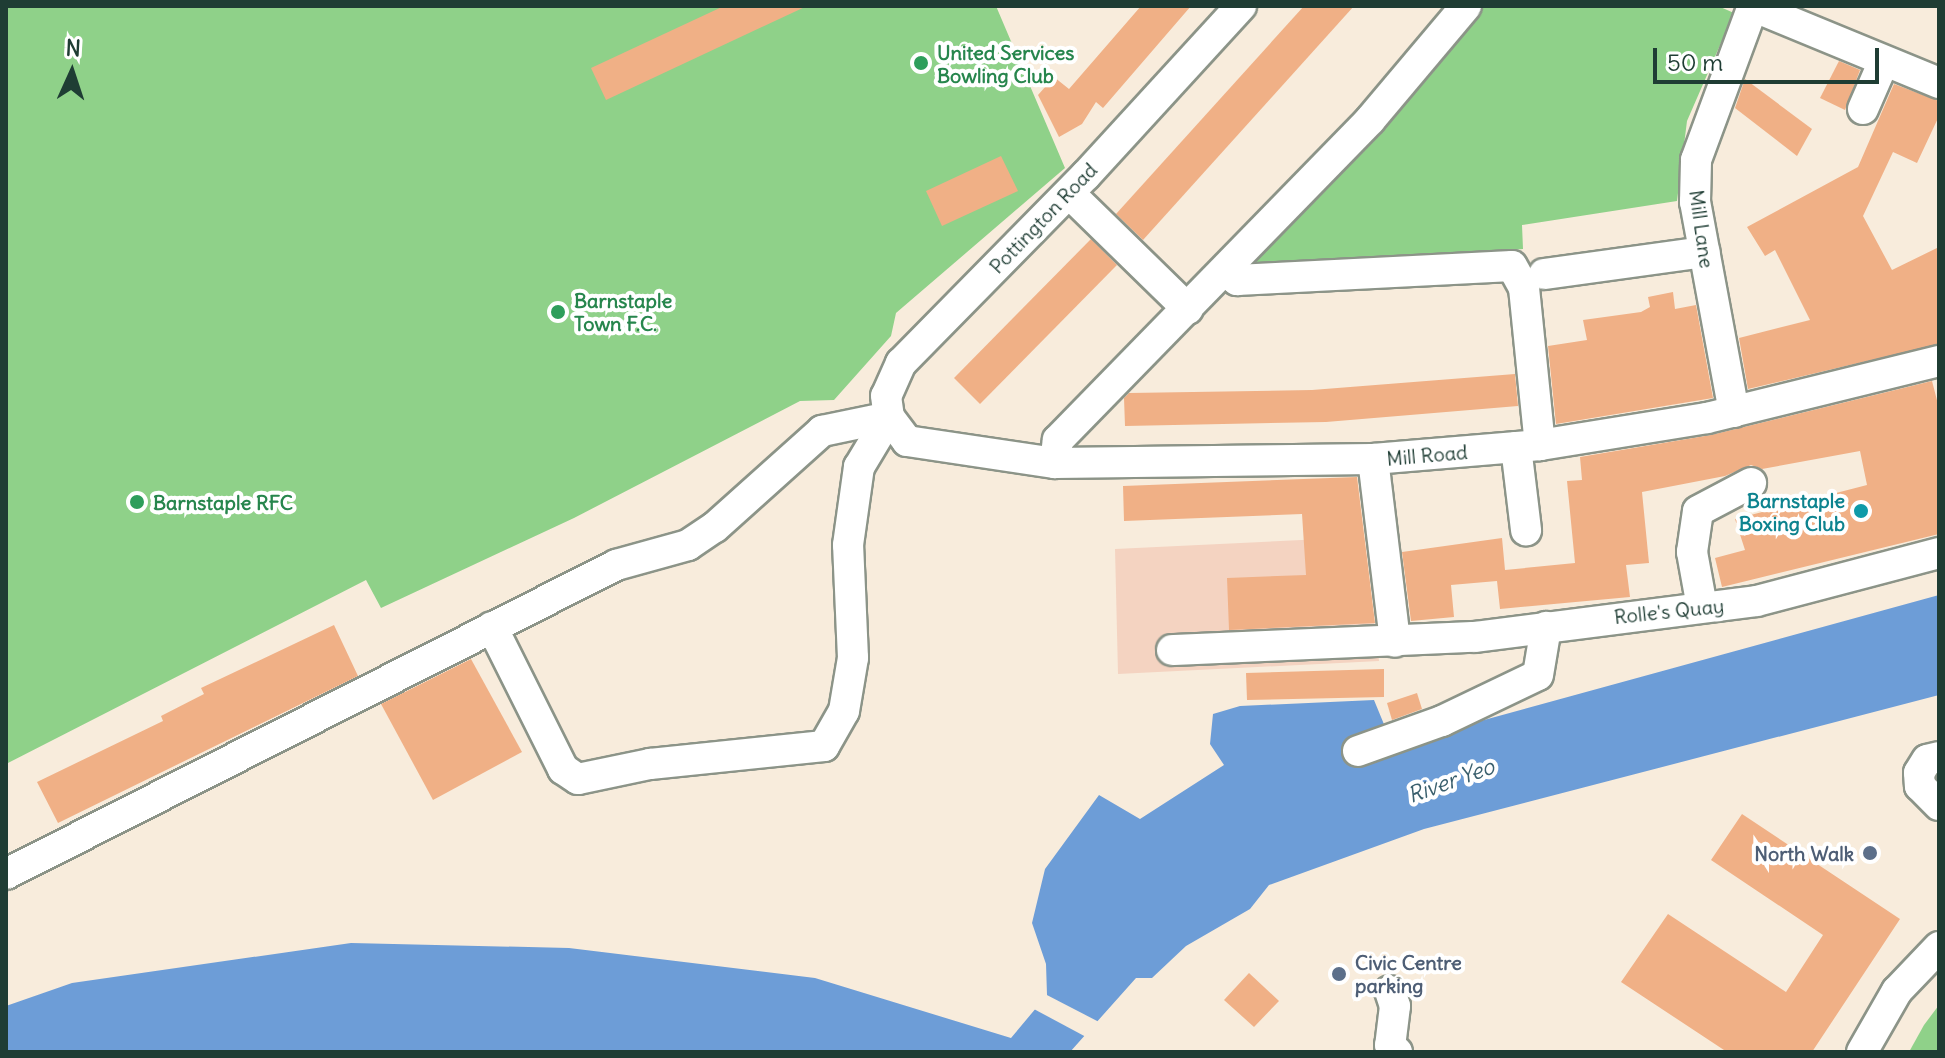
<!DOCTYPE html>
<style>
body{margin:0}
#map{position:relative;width:1945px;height:1058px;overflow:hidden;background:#f8ecdc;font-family:Delius,sans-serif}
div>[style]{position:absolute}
.built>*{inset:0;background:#f4d3c1}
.green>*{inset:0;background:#8fd189}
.water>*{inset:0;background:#6d9dd7}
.pier>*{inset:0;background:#f8ecdc}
.building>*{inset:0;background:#f0b086}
.roads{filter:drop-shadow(2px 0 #8c9488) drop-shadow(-2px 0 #8c9488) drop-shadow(0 2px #8c9488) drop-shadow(0 -2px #8c9488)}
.minor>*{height:30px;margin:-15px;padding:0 15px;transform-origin:15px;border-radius:15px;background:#fff}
.dots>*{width:22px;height:22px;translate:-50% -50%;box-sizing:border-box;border:4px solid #fff;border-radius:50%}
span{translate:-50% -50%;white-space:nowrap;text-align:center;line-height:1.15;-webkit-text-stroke:8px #fff;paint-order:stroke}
.leisure-label{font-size:20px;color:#27864d;font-weight:700}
.left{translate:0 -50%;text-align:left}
.street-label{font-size:20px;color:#1f3d34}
.culture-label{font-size:20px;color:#0d838f;font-weight:700}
.right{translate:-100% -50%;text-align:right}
.service-label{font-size:20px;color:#4e5e75;font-weight:700}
.water-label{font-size:22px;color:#3a5f6d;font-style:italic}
.frame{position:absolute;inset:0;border:8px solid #1f3d34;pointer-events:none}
.north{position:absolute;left:32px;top:32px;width:80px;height:80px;-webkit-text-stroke:6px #fff;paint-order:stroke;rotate:3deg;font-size:22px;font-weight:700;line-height:32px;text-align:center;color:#1f3d34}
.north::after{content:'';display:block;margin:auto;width:28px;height:36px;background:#1f3d34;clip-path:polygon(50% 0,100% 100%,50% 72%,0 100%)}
.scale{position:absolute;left:1653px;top:48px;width:226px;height:36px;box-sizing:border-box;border:4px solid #1f3d34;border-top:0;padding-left:10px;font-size:24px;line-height:28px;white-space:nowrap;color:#1f3d34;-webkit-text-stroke:6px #fff;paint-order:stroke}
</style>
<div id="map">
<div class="built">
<div style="clip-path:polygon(1364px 537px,1379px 661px,1118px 674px,1115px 549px)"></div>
</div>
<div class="green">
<div style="clip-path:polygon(6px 6px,996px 6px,1065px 168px,896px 313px,891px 336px,834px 400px,800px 401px,574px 518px,381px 608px,366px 580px,6px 764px)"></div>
<div style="clip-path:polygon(1479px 6px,1718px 6px,1734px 13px,1687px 121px,1677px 201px,1522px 225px,1523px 249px,1241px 274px)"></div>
<div style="clip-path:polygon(1939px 1005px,1939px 1052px,1909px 1052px,1924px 1025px)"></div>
</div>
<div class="water">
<div style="clip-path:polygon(1939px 595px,1939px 695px,1424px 829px,1269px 885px,1250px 909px,1186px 946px,1152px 978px,1136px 978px,1070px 1052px,6px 1052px,6px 1006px,72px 983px,351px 943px,569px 948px,815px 978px,1011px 1038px,1047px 995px,1046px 964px,1032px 923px,1045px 869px,1099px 795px,1140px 819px,1224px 765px,1210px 744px,1213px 714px,1240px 706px,1374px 700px,1388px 734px,1422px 737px)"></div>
</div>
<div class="pier">
<div style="clip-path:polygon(1043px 993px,1101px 1023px,1088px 1038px,1032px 1008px)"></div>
</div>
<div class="building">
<div style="clip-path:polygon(724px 6px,807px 6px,606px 100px,591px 68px)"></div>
<div style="clip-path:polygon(1141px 6px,1191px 6px,1103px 108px,1096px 102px,1082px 124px,1059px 137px,1038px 95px,1054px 77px,1069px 89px)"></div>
<div style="clip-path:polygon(1304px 6px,1354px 6px,1143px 240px,1116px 214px)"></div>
<div style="clip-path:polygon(1839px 61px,1860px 70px,1845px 110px,1820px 98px)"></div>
<div style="clip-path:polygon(1745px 79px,1812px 129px,1797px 156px,1735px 108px)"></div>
<div style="clip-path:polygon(1894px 84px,1939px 101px,1939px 116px,1917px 163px,1893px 152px,1863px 216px,1892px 270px,1939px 247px,1939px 344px,1748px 389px,1739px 338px,1810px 320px,1775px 250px,1765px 256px,1747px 227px,1858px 167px)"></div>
<div style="clip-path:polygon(1001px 156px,1018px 191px,942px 226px,926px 191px)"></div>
<div style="clip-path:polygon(1091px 239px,1117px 265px,980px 404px,954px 378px)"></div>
<div style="clip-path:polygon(1673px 292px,1675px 309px,1696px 305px,1713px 398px,1556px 424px,1548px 346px,1587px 340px,1583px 320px,1641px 312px,1650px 307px,1648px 297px)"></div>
<div style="clip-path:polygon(1515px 374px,1518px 406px,1326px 422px,1125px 426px,1124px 398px,1129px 393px,1312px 390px)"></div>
<div style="clip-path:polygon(1932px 381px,1939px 408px,1939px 534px,1722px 587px,1715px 558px,1745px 550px,1735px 519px,1867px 485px,1860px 451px,1762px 469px,1751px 465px,1725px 476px,1642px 492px,1649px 563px,1626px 565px,1630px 597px,1500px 609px,1497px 581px,1451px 585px,1454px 617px,1411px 621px,1402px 552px,1502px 538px,1505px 570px,1575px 563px,1567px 481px,1582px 480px,1580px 457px,1711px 435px)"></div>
<div style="clip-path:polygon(1357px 477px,1375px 623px,1229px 630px,1227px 578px,1306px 575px,1302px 514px,1124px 521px,1123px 486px)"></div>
<div style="clip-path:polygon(334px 625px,358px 676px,58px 823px,37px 782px,163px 721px,161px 716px,204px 694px,201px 688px)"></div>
<div style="clip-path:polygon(471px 659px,522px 752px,433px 800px,381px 704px)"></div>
<div style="clip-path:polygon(1384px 669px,1384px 697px,1247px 700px,1246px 673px)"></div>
<div style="clip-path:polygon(1417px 693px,1422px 709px,1392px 720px,1387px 703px)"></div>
<div style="clip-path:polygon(1742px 814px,1900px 919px,1812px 1052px,1727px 1052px,1621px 982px,1668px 914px,1786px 992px,1823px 935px,1711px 860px)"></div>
<div style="clip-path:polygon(1249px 973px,1279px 1001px,1254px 1027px,1224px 1000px)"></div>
</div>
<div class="roads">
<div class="minor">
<div style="left:1241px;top:6px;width:229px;rotate:132.5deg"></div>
<div style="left:1086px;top:175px;width:264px;rotate:134.5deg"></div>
<div style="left:901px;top:363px;width:36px;rotate:114deg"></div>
<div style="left:886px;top:396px;width:21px;rotate:82deg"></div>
<div style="left:889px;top:417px;width:30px;rotate:53deg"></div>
<div style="left:907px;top:441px;width:150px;rotate:8.5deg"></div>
<div style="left:1055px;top:463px;width:318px;rotate:-0.7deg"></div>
<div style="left:1373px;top:459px;width:168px;rotate:-4.8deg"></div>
<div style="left:1540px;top:445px;width:169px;rotate:-9.2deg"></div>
<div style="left:1707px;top:418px;width:239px;rotate:-13.8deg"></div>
<div style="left:1752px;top:6px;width:202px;rotate:22.4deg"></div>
<div style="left:1863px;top:109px;width:52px;rotate:-66.4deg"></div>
<div style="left:1069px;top:193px;width:166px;rotate:44.3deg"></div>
<div style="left:1226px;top:272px;width:14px;rotate:36deg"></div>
<div style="left:1237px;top:280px;width:275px;rotate:-2.9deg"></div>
<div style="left:1512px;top:266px;width:25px;rotate:61deg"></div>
<div style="left:1524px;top:288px;width:158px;rotate:84.2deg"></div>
<div style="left:1544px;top:274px;width:162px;rotate:-7.8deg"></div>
<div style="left:1734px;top:412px;width:214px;rotate:-100.5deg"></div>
<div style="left:1695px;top:202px;width:42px;rotate:-88.6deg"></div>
<div style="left:1696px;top:160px;width:164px;rotate:-69.7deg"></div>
<div style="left:1516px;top:447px;width:84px;rotate:83.1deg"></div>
<div style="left:1373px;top:459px;width:184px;rotate:83.1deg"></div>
<div style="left:1055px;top:463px;width:23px;rotate:-83deg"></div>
<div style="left:1058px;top:440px;width:447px;rotate:-45.7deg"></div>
<div style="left:1370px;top:120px;width:149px;rotate:-49.9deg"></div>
<div style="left:1702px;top:607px;width:56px;rotate:-100.3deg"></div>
<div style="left:1692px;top:552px;width:41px;rotate:-81.7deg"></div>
<div style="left:1698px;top:511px;width:60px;rotate:-27.8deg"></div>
<div style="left:492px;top:627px;width:159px;rotate:63.4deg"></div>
<div style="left:563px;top:769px;width:18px;rotate:34deg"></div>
<div style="left:578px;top:779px;width:74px;rotate:-11.8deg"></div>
<div style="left:650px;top:764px;width:175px;rotate:-5.9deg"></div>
<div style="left:824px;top:746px;width:40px;rotate:-60.3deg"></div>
<div style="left:844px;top:711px;width:54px;rotate:-80.4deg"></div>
<div style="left:853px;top:658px;width:113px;rotate:-92.5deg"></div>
<div style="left:848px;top:545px;width:79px;rotate:-82deg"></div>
<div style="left:859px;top:467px;width:58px;rotate:-59deg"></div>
<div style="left:1172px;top:650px;width:303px;rotate:-2.5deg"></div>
<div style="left:1475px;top:637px;width:284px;rotate:-7.3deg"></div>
<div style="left:1757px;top:601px;width:188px;rotate:-14.8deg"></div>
<div style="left:1358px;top:751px;width:89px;rotate:-19.7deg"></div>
<div style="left:1442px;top:721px;width:106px;rotate:-25.6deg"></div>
<div style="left:1538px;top:675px;width:49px;rotate:-80.5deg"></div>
<div style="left:1939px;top:757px;width:12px;rotate:166deg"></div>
<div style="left:1927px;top:760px;width:15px;rotate:122deg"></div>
<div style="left:1919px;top:773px;width:13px;rotate:86deg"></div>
<div style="left:1920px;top:786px;width:27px;rotate:45deg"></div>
<div style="left:6px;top:874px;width:684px;rotate:-26.86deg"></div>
<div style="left:616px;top:565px;width:75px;rotate:-15.5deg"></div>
<div style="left:688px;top:545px;width:32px;rotate:-34deg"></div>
<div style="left:715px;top:527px;width:144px;rotate:-41.9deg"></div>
<div style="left:822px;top:431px;width:68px;rotate:-11.8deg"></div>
<div style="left:1390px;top:991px;width:16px;rotate:72deg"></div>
<div style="left:1395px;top:1006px;width:39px;rotate:97deg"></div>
<div style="left:1390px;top:1045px;width:10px;rotate:45deg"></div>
<div style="left:1862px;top:1052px;width:70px;rotate:-60.2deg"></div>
<div style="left:1897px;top:991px;width:61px;rotate:-46.3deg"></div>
</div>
</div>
<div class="dots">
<div style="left:921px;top:63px;background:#2e9e5b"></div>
<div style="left:558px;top:312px;background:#2e9e5b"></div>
<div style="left:137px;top:502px;background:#2e9e5b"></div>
<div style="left:1861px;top:511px;background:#0f9aa8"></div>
<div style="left:1870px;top:853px;background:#5c6f8a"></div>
<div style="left:1339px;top:974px;background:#5c6f8a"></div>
</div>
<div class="leisure-label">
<span class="left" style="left:937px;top:64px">United Services<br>Bowling Club</span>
<span class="left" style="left:574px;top:312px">Barnstaple<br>Town F.C.</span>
<span class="left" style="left:153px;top:502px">Barnstaple RFC</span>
</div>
<div class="street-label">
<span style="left:1043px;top:218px;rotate:-46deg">Pottington Road</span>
<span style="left:1702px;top:229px;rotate:82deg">Mill Lane</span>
<span style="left:1427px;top:455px;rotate:-5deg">Mill Road</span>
<span style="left:1669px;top:611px;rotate:-6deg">Rolle's Quay</span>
</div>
<div class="culture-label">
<span class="right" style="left:1845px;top:512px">Barnstaple<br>Boxing Club</span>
</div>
<div class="service-label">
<span class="right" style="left:1854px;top:853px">North Walk</span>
<span class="left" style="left:1355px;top:974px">Civic Centre<br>parking</span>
</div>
<div class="water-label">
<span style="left:1451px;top:781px;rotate:-20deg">River Yeo</span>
</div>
<div class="frame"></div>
<div class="north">N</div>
<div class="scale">50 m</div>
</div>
